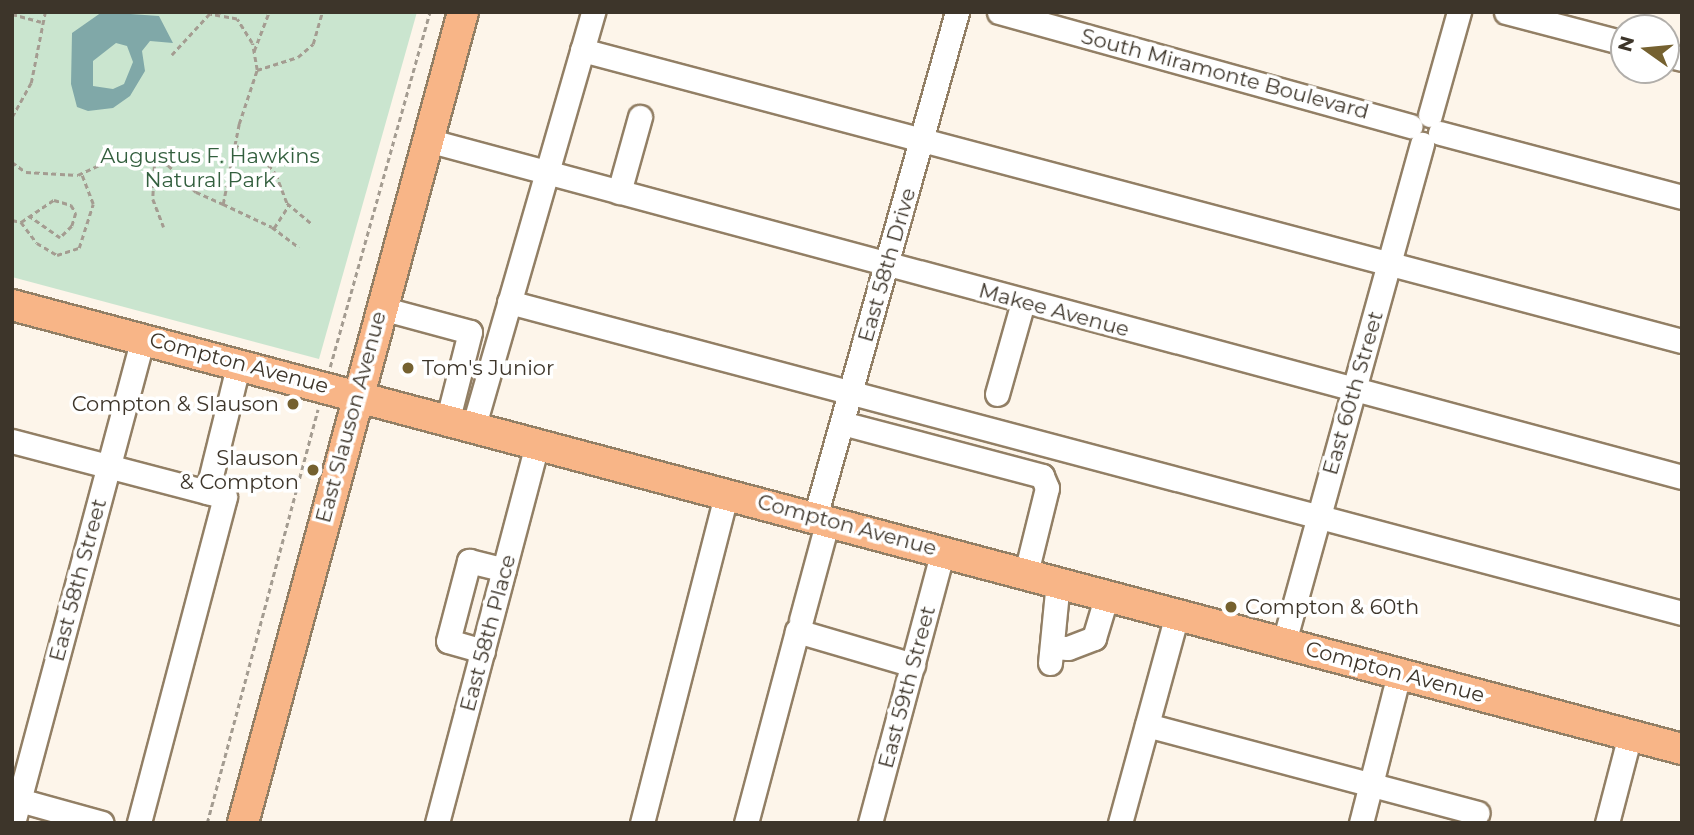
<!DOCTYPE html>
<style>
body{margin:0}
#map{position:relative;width:1694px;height:835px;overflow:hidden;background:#fdf5ea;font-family:Montserrat,sans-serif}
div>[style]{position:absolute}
.green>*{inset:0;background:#cae5cf}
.water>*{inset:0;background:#80a8a8}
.path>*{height:2.5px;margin-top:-1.25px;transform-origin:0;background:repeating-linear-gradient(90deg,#a49c91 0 5px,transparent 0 8.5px)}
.roads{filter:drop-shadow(2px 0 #927f65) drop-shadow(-2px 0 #927f65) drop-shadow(0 2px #927f65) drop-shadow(0 -2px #927f65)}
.minor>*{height:23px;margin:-11.5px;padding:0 11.5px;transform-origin:11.5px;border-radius:11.5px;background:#fff}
.major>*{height:30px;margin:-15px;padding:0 15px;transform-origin:15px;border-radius:15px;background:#f8b587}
.dots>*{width:19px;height:19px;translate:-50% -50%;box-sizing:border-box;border:4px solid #fff;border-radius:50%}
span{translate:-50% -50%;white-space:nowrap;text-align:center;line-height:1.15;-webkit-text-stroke:7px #fff;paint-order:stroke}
.street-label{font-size:21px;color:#3d352a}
.park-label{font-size:21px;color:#335f3e}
.poi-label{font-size:21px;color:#3d352a}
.left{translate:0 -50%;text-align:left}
.right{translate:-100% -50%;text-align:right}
.frame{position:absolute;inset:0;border:14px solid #3d352a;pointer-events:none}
.north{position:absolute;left:1610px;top:14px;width:70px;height:70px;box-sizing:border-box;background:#fff;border:2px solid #b1aeaa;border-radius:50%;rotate:285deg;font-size:19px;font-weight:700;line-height:28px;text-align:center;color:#3d352a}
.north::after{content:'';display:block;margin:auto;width:24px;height:32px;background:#756130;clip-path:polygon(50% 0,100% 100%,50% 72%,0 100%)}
</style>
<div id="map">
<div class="green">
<div style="clip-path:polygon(12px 12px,417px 12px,319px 359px,12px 277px)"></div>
</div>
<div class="water">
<div style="clip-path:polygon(evenodd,102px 12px,159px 16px,173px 43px,150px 41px,142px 51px,145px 71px,130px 96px,113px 108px,88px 111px,77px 107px,71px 84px,72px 33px,102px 12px,116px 43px,127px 46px,133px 62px,124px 84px,113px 89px,93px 86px,93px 61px,116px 43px)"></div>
</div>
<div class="path">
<div style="left:12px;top:14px;width:30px;rotate:15deg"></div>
<div style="left:254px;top:51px;width:42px;rotate:-69deg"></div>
<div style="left:257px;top:70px;width:43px;rotate:-17.6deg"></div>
<div style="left:298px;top:57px;width:20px;rotate:-41deg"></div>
<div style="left:313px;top:44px;width:33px;rotate:-74deg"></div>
<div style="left:12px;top:117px;width:39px;rotate:-61deg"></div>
<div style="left:31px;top:83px;width:72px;rotate:-78.8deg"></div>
<div style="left:234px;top:145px;width:32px;rotate:24deg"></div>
<div style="left:263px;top:158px;width:21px;rotate:51deg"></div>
<div style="left:276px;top:174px;width:31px;rotate:69deg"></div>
<div style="left:287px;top:203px;width:33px;rotate:40deg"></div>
<div style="left:155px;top:157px;width:42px;rotate:92.7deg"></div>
<div style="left:153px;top:199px;width:30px;rotate:69deg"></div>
<div style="left:12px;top:162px;width:17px;rotate:36deg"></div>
<div style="left:26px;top:172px;width:52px;rotate:3.3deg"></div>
<div style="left:78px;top:175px;width:38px;rotate:-25deg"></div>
<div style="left:112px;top:159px;width:30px;rotate:-9deg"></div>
<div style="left:142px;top:154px;width:28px;rotate:23deg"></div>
<div style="left:168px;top:165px;width:39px;rotate:44deg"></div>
<div style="left:196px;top:192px;width:30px;rotate:24deg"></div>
<div style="left:223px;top:204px;width:82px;rotate:-78.7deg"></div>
<div style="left:239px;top:124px;width:57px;rotate:-71.6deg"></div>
<div style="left:257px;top:70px;width:27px;rotate:-100deg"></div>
<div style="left:252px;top:43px;width:28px;rotate:-122deg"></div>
<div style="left:237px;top:19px;width:27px;rotate:-170deg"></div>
<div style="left:210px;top:14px;width:56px;rotate:132.8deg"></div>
<div style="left:223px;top:204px;width:54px;rotate:25.1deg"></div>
<div style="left:272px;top:227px;width:34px;rotate:37deg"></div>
<div style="left:12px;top:220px;width:9px;rotate:13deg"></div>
<div style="left:21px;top:222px;width:26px;rotate:53deg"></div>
<div style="left:37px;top:243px;width:23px;rotate:31deg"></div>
<div style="left:57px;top:255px;width:23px;rotate:-18deg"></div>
<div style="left:79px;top:248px;width:46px;rotate:-72.3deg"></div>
<div style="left:93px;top:204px;width:33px;rotate:-111deg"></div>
<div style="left:21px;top:222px;width:40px;rotate:-34deg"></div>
<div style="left:54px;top:200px;width:18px;rotate:16deg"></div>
<div style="left:71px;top:205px;width:9px;rotate:58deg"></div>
<div style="left:76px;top:213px;width:14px;rotate:107deg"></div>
<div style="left:72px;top:226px;width:17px;rotate:135deg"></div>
<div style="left:60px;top:238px;width:37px;rotate:-145deg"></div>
<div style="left:274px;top:228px;width:27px;rotate:-57deg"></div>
<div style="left:330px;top:367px;width:369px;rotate:-74.3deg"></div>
<div style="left:207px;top:823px;width:428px;rotate:-75deg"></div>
</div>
<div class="roads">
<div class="minor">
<div style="left:999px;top:12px;width:427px;rotate:15.5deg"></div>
<div style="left:1506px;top:12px;width:122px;rotate:14.7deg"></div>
<div style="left:582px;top:50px;width:1138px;rotate:14.82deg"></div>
<div style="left:1666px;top:55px;width:16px;rotate:14deg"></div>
<div style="left:1430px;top:115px;width:107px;rotate:-74.3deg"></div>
<div style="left:1440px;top:133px;width:250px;rotate:14.8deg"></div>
<div style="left:427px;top:140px;width:1299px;rotate:15.03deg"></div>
<div style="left:619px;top:192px;width:78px;rotate:-74.4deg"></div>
<div style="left:509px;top:302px;width:1214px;rotate:14.85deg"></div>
<div style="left:381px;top:308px;width:92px;rotate:15.1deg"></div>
<div style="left:470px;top:332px;width:89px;rotate:104.3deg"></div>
<div style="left:997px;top:394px;width:96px;rotate:-74.2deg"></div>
<div style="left:842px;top:423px;width:207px;rotate:14.8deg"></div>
<div style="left:1042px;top:476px;width:13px;rotate:67deg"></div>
<div style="left:1047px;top:488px;width:88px;rotate:103.9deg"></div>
<div style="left:474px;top:425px;width:430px;rotate:-73.9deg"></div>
<div style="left:12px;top:441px;width:220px;rotate:14.7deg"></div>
<div style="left:225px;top:497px;width:337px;rotate:104.8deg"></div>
<div style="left:207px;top:492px;width:133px;rotate:-76.1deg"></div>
<div style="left:815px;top:517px;width:525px;rotate:-74.29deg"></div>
<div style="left:801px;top:620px;width:104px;rotate:-74.9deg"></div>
<div style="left:1284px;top:642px;width:517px;rotate:-74.51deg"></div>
<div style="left:1052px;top:647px;width:16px;rotate:4deg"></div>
<div style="left:1068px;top:648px;width:28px;rotate:-21deg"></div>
<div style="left:1094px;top:638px;width:45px;rotate:-73.2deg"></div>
<div style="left:483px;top:651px;width:36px;rotate:-164deg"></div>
<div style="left:448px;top:641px;width:83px;rotate:-75.3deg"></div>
<div style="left:469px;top:561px;width:36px;rotate:14deg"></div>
<div style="left:1050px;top:663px;width:81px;rotate:-84.4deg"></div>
<div style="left:1147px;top:725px;width:342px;rotate:14.9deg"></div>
<div style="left:12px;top:798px;width:93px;rotate:15.5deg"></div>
<div style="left:13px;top:823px;width:502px;rotate:-75deg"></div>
<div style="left:437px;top:823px;width:394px;rotate:-75.2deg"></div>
<div style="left:642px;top:823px;width:341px;rotate:-75.6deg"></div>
<div style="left:746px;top:823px;width:199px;rotate:-75.1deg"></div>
<div style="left:797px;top:631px;width:121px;rotate:16.3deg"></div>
<div style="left:870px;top:823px;width:282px;rotate:-75deg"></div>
<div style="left:1120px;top:823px;width:217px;rotate:-74.7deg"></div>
<div style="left:1361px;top:823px;width:154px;rotate:-75.7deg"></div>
<div style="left:1607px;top:823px;width:91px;rotate:-75.4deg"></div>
</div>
<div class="major">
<div style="left:12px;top:305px;width:1728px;rotate:14.89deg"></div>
<div style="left:243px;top:823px;width:840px;rotate:-74.82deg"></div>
</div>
</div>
<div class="dots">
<div style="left:408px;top:368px;background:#756130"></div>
<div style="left:293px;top:404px;background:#756130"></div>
<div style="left:313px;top:470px;background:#756130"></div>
<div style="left:1231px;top:607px;background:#756130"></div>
</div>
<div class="street-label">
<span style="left:1225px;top:74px;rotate:15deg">South Miramonte Boulevard</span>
<span style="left:887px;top:265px;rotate:-74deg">East 58th Drive</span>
<span style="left:1054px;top:310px;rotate:15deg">Makee Avenue</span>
<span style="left:239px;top:363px;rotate:15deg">Compton Avenue</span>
<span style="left:1353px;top:393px;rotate:-74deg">East 60th Street</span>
<span style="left:351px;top:417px;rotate:-75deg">East Slauson Avenue</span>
<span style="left:847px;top:525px;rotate:15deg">Compton Avenue</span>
<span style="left:78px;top:580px;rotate:-75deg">East 58th Street</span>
<span style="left:488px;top:633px;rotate:-75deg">East 58th Place</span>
<span style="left:1395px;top:672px;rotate:15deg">Compton Avenue</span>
<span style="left:907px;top:687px;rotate:-75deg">East 59th Street</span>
</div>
<div class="park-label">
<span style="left:210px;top:168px">Augustus F. Hawkins<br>Natural Park</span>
</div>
<div class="poi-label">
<span class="left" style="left:422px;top:368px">Tom's Junior</span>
<span class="right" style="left:279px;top:404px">Compton &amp; Slauson</span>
<span class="right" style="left:299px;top:470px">Slauson<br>&amp; Compton</span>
<span class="left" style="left:1245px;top:607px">Compton &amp; 60th</span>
</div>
<div class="frame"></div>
<div class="north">N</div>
</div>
